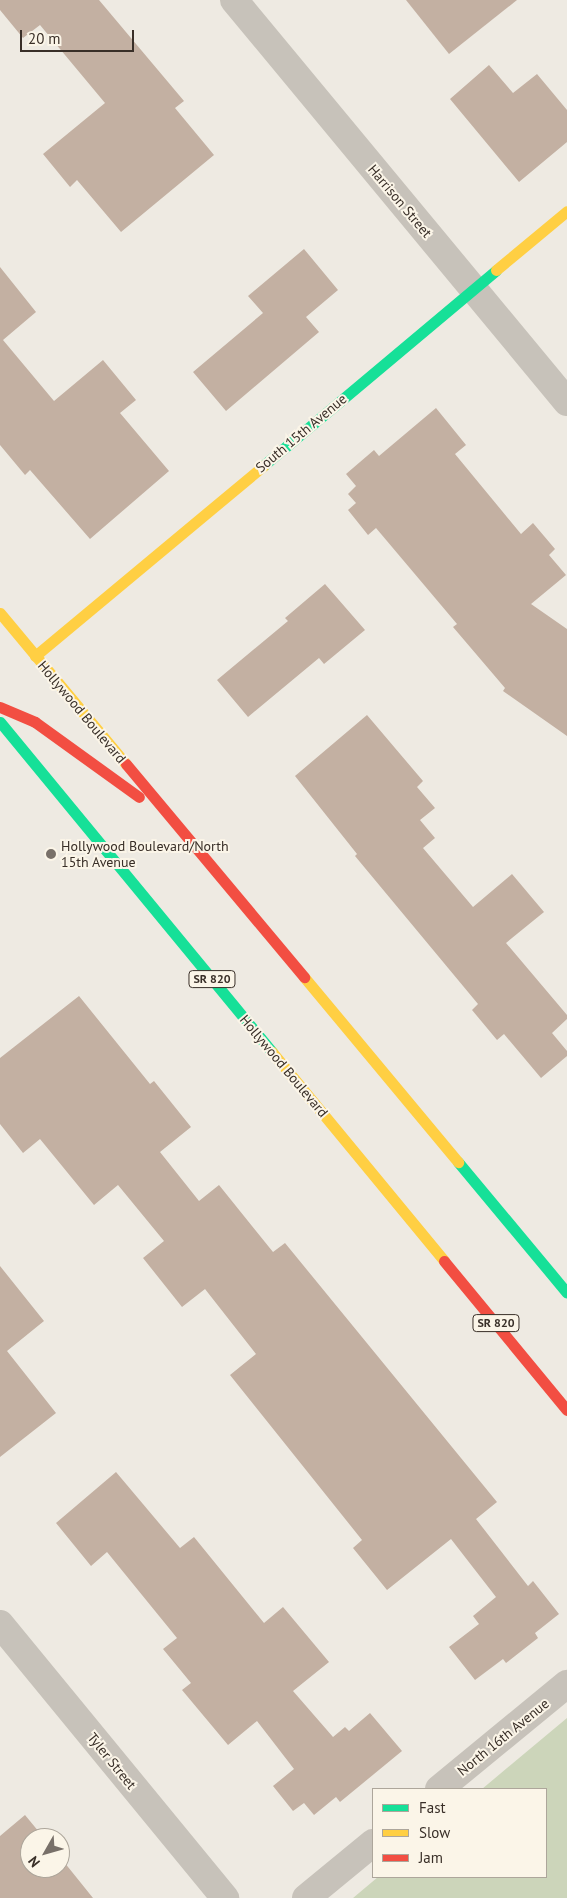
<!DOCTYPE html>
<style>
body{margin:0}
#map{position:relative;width:567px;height:1898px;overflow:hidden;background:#eeeae2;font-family:"PT Sans",sans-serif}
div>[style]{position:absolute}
.green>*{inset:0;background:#ccd5ba}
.building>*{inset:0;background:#c3b0a2}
.street>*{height:28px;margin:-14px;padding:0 14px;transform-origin:14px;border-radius:14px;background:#c7c2ba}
.fast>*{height:11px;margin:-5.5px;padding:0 5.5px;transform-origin:5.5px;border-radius:5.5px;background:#16e098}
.slow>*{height:11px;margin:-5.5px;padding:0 5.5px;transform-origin:5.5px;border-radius:5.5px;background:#ffcf43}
.jam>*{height:11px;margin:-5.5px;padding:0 5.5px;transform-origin:5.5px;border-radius:5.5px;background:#f24e42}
.dots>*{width:14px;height:14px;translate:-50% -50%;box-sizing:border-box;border:2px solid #fbf5e8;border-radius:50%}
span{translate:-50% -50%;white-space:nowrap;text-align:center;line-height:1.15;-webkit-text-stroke:4px #fbf5e8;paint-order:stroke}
.shield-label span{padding:1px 4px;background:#fbf5e8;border:1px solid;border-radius:4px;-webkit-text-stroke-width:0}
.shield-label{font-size:12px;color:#392f28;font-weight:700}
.street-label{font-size:14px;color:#392f28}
.poi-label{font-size:14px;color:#392f28}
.left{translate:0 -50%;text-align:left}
.legend{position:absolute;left:372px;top:1788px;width:175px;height:90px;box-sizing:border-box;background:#fbf5e8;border:1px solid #ada69b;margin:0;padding:6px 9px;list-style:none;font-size:15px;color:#392f28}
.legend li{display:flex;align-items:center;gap:10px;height:25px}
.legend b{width:25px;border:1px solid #ada69b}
.north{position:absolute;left:20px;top:1828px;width:50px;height:50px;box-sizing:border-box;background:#fbf5e8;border:1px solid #ada69b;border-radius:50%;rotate:232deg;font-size:14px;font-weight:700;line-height:20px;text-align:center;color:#392f28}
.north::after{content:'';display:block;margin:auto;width:18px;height:22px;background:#787069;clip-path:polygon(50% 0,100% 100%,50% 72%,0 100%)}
.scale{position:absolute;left:20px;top:30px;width:114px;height:22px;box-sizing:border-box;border:2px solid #392f28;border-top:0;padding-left:6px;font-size:15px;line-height:18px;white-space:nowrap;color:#392f28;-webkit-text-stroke:4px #fbf5e8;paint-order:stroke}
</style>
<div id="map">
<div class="green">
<div style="clip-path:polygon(567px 1718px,567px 1898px,353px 1898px,378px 1877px,546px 1877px,546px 1789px,482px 1789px)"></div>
</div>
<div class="building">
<div style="clip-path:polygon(0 0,99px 0,184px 101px,175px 108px,214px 155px,121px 232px,77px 180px,70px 187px,43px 154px,105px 103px,40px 25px,23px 38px,0 10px)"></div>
<div style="clip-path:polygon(406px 0,517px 0,449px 54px)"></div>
<div style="clip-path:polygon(489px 65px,513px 93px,537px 74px,567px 110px,567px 142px,519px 182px,450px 99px)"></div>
<div style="clip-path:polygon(304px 249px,338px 290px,306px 317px,319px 332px,226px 411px,193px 372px,263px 313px,248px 296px)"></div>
<div style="clip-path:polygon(0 267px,36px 312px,3px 340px,54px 401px,103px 360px,136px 400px,120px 413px,169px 471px,90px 539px,30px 470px,25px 475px,0 445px)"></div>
<div style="clip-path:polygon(436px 408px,466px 445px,455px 454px,521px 534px,533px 523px,555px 549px,549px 555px,566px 575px,531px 604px,567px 629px,567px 736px,503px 691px,505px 688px,453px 627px,457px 624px,376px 528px,368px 535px,348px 510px,356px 503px,348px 494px,356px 486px,346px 474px,374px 450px,379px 456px)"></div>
<div style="clip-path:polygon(325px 584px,365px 630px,324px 664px,319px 658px,248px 717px,217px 680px,288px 621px,285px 618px)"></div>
<div style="clip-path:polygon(367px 715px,423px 781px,417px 787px,435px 808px,420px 820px,435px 838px,423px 848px,473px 907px,512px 874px,544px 912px,506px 943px,567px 1015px,567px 1019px,552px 1033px,567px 1051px,567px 1056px,541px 1078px,504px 1034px,497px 1040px,472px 1010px,478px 1004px,355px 856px,357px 854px,295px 776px)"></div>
<div style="clip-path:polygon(79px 996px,150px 1084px,154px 1081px,191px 1127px,160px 1152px,199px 1201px,219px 1185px,273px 1252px,285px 1243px,497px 1502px,476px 1519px,528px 1586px,533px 1581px,559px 1614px,535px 1633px,538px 1638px,506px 1663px,503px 1659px,475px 1680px,449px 1647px,479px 1624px,473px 1616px,496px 1597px,451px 1539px,387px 1590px,353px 1548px,362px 1540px,230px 1375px,256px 1354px,205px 1289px,182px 1307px,143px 1258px,164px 1241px,118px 1185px,94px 1205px,40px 1139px,23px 1153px,0 1124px,0 1058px)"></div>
<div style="clip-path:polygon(0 1266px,44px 1321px,7px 1351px,56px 1413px,0 1457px)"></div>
<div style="clip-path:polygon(116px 1472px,180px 1548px,194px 1537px,264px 1623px,283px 1607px,329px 1662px,293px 1691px,333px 1737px,345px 1727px,349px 1731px,370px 1713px,402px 1751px,340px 1802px,336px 1797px,314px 1815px,304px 1803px,293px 1811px,273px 1786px,294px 1769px,257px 1721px,228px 1745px,182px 1690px,191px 1683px,163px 1649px,177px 1638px,107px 1552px,91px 1566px,56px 1523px)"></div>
<div style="clip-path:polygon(25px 1815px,44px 1838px,30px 1838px,30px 1868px,60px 1868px,60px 1857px,93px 1898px,0 1898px,0 1836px)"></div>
</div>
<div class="street">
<div style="left:234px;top:0;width:522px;rotate:50.36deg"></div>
<div style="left:0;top:1624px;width:355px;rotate:50.6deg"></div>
<div style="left:439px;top:1789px;width:166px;rotate:-39.4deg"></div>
<div style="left:306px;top:1898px;width:87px;rotate:-39.4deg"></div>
</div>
<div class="fast">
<div style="left:264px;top:465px;width:303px;rotate:-40deg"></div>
<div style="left:0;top:722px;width:428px;rotate:50.5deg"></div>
<div style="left:458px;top:1162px;width:170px;rotate:50.2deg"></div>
</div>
<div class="slow">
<div style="left:496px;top:270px;width:92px;rotate:-39.7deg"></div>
<div style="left:0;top:613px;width:197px;rotate:50.2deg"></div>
<div style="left:35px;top:656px;width:298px;rotate:-39.8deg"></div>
<div style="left:304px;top:977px;width:241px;rotate:50.2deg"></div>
<div style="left:272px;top:1052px;width:271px;rotate:50.5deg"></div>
</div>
<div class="jam">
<div style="left:0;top:707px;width:38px;rotate:23deg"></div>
<div style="left:35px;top:722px;width:128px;rotate:35.8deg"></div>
<div style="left:126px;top:764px;width:278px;rotate:50.1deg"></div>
<div style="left:444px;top:1261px;width:193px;rotate:50.5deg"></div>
</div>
<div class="dots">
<div style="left:51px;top:854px;background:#787069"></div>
</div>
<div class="shield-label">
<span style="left:212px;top:979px">SR 820</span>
<span style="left:496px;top:1323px">SR 820</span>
</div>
<div class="street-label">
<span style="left:400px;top:201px;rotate:50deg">Harrison Street</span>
<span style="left:301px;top:433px;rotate:-40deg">South 15th Avenue</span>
<span style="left:82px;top:712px;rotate:50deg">Hollywood Boulevard</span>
<span style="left:284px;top:1066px;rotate:50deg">Hollywood Boulevard</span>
<span style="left:503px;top:1737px;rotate:-39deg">North 16th Avenue</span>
<span style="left:112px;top:1761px;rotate:51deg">Tyler Street</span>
</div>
<div class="poi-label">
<span class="left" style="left:61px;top:854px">Hollywood Boulevard/North<br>15th Avenue</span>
</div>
<ul class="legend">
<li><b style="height:6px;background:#16e098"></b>Fast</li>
<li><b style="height:6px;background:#ffcf43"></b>Slow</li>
<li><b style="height:6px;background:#f24e42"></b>Jam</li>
</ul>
<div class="north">N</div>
<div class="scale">20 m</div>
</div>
